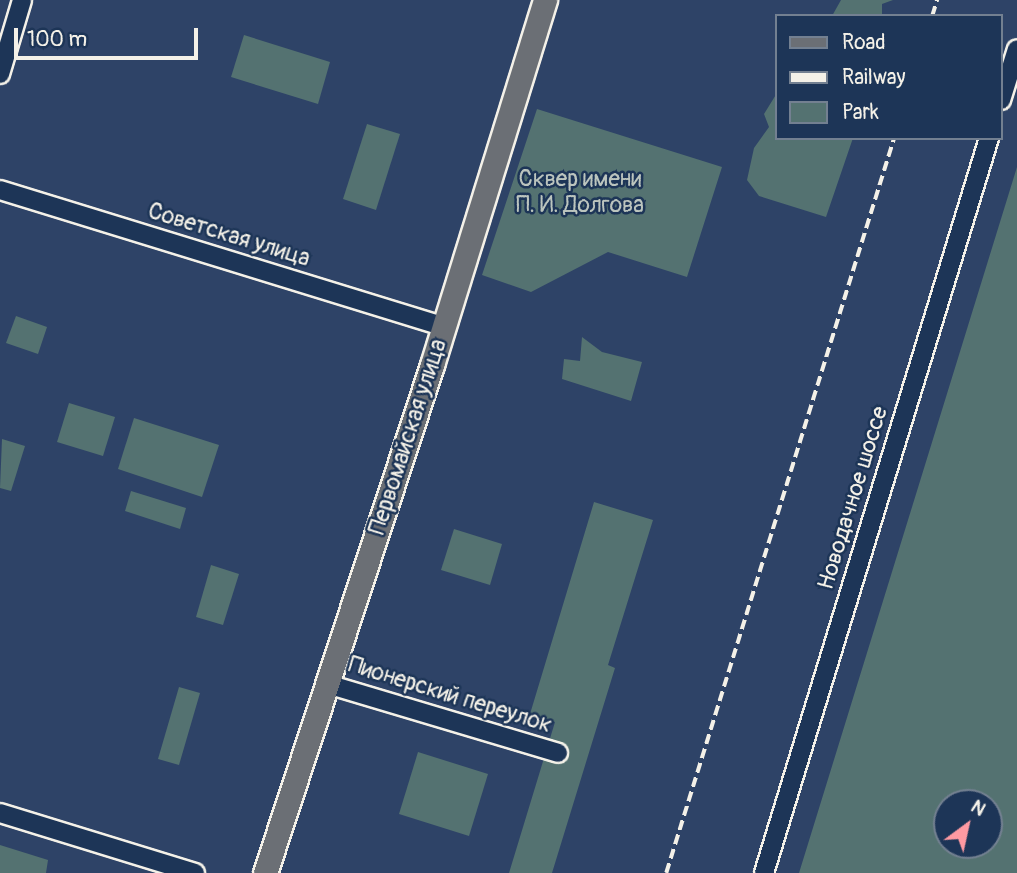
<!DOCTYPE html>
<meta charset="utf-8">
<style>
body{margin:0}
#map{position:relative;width:1017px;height:873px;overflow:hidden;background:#2e4367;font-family:Pangolin,sans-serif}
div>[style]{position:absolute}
.green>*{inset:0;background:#547271}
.roads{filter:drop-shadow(2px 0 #f4f1e8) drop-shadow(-2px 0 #f4f1e8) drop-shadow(0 2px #f4f1e8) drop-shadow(0 -2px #f4f1e8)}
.minor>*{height:18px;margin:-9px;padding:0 9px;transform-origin:9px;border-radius:9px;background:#1d3557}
.major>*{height:23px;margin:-11.5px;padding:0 11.5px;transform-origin:11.5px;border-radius:11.5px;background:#6b6f75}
.rail>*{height:3.5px;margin-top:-1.75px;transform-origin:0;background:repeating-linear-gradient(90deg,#f4f1e8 0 10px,transparent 0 15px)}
span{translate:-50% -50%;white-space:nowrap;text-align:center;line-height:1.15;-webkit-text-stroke:5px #1d3557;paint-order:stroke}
.park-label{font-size:23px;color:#bcc5be}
.street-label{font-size:23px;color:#f4f1e8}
.legend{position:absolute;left:775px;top:14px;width:228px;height:126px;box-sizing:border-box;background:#1d3557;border:2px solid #738091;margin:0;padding:9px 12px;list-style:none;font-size:21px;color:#f4f1e8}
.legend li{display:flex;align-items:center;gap:14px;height:35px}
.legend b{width:35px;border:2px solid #738091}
.north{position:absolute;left:933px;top:789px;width:70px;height:70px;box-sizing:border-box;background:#1d3557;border:2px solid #738091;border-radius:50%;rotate:33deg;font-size:19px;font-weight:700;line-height:28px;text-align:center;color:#f4f1e8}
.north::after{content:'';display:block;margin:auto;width:24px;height:32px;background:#ff9aa2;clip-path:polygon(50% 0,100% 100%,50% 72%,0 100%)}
.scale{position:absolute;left:14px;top:28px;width:184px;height:32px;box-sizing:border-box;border:4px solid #f4f1e8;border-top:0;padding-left:9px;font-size:21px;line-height:24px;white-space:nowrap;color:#f4f1e8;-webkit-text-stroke:5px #1d3557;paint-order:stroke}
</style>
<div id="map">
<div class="green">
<div style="clip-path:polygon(841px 0,893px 0,882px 4px,882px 16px,832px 16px)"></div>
<div style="clip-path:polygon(244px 35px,330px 62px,318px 104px,231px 77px)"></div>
<div style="clip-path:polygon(777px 93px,777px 138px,853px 138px,826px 217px,759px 196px,747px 180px,754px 148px,769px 127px,764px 114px)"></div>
<div style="clip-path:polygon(537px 109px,722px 167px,687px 277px,608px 252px,531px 292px,482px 275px)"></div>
<div style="clip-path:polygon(367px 124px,400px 134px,376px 210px,343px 199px)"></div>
<div style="clip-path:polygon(evenodd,1017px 167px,1017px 873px,799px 873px,1017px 167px,947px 803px,989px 803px,989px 845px,947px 845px,947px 803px)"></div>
<div style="clip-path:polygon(16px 316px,47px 327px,38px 354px,6px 343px)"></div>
<div style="clip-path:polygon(582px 337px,602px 352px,642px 362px,631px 401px,562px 379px,564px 359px,580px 361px)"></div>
<div style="clip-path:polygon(69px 403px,115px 417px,103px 456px,57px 442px)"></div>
<div style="clip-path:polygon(134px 418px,219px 445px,202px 497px,118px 469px)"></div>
<div style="clip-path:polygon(2px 439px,25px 446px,11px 491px,0 488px)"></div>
<div style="clip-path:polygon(131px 491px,186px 508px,180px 529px,125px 511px)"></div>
<div style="clip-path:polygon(594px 502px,653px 520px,608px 665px,615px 668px,552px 873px,509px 873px,555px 722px,530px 714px)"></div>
<div style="clip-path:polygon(454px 529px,502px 544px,490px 585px,441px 570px)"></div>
<div style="clip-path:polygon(211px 565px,239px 574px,223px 625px,196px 617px)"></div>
<div style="clip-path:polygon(179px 687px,200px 693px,179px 765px,158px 759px)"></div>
<div style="clip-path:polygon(418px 752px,488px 774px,469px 836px,399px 814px)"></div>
<div style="clip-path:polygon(0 845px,48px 860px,46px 873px,0 873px)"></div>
</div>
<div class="roads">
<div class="minor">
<div style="left:0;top:74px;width:77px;rotate:-73.4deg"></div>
<div style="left:1001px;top:100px;width:53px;rotate:-72.6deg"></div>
<div style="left:0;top:190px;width:465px;rotate:17.1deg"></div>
<div style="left:327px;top:684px;width:241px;rotate:16.6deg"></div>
<div style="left:0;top:813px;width:204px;rotate:17.1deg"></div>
<div style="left:764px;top:873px;width:769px;rotate:-72.98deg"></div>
</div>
<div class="major">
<div style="left:265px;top:873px;width:535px;rotate:-71.8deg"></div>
<div style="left:432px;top:365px;width:382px;rotate:-72.8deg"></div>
</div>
</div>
<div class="rail">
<div style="left:932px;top:16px;width:17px;rotate:-73deg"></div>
<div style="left:666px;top:873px;width:770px;rotate:-72.77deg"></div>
</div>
<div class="park-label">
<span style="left:580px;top:192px">Сквер имени<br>П. И. Долгова</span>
</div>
<div class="street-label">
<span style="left:229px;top:235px;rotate:17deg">Советская улица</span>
<span style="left:408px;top:437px;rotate:-72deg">Первомайская улица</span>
<span style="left:853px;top:498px;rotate:-73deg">Новодачное шоссе</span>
<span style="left:450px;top:695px;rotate:17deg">Пионерский переулок</span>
</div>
<ul class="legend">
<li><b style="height:9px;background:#6b6f75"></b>Road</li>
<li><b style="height:9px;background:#f4f1e8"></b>Railway</li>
<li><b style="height:19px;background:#547271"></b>Park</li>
</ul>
<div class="north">N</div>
<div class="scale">100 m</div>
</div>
